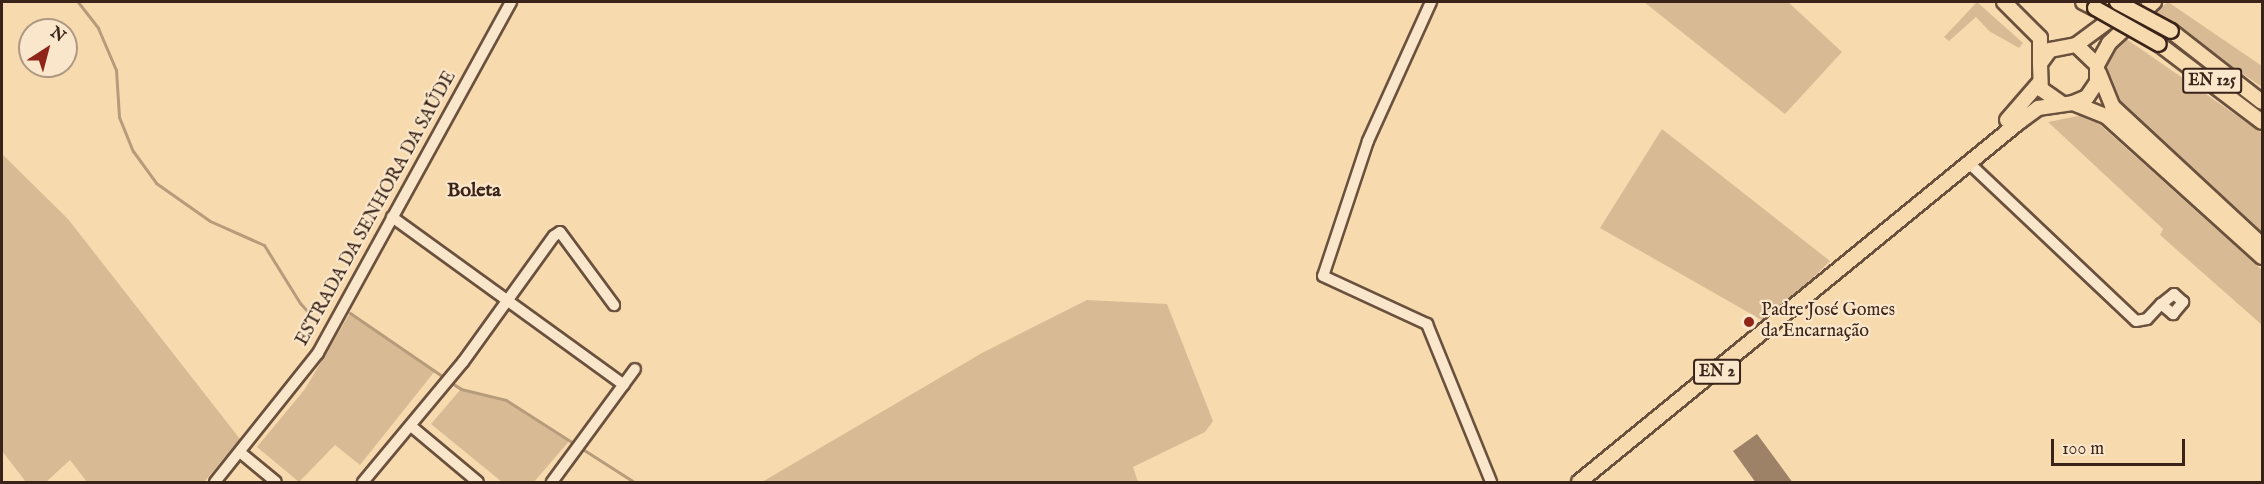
<!DOCTYPE html>
<meta charset="utf-8">
<style>
body{margin:0}
#map{position:relative;width:2264px;height:484px;overflow:hidden;background:#f8daaf;font-family:"IM FELL English",serif}
div>[style]{position:absolute}
.green>*{inset:0;background:#d8bb95}
.stream>*{height:3px;margin:-1.5px;padding:0 1.5px;transform-origin:1.5px;border-radius:1.5px;background:#b79c7c}
.building>*{inset:0;background:#9d8267}
.roads{filter:drop-shadow(2px 0 #6a513e) drop-shadow(-2px 0 #6a513e) drop-shadow(0 2px #6a513e) drop-shadow(0 -2px #6a513e)}
.minor>*{height:10px;margin:-5px;padding:0 5px;transform-origin:5px;border-radius:5px;background:#fae7cb}
.major>*{height:14px;margin:-7px;padding:0 7px;transform-origin:7px;border-radius:7px;background:#f8daaf}
.bridges{filter:drop-shadow(2px 0 #3a2318) drop-shadow(-2px 0 #3a2318) drop-shadow(0 2px #3a2318) drop-shadow(0 -2px #3a2318)}
.major-bridge>*{height:14px;margin:-7px;padding:0 7px;transform-origin:7px;border-radius:7px;background:#f8daaf}
.dots>*{width:16px;height:16px;translate:-50% -50%;box-sizing:border-box;border:3px solid #fae7cb;border-radius:50%}
span{translate:-50% -50%;white-space:nowrap;text-align:center;line-height:1.15;-webkit-text-stroke:4.5px #fae7cb;paint-order:stroke}
.shield-label span{padding:2px 4px;background:#fae7cb;border:2px solid;border-radius:4px;-webkit-text-stroke-width:0}
.shield-label{font-size:16px;color:#3a2318;font-weight:700}
.street-label{font-size:18px;color:#3a2318}
.poi-label{font-size:18px;color:#3a2318}
.left{translate:0 -50%;text-align:left}
.neighbourhood-label{font-size:20px;color:#3a2318;font-weight:700}
.frame{position:absolute;inset:0;border:3px solid #3a2318;pointer-events:none}
.north{position:absolute;left:18px;top:18px;width:60px;height:60px;box-sizing:border-box;background:#fae7cb;border:2px solid #ad9983;border-radius:50%;rotate:36deg;font-size:16px;font-weight:700;line-height:24px;text-align:center;color:#3a2318}
.north::after{content:'';display:block;margin:auto;width:21px;height:27px;background:#8f2418;clip-path:polygon(50% 0,100% 100%,50% 72%,0 100%)}
.scale{position:absolute;left:2051px;top:439px;width:134px;height:27px;box-sizing:border-box;border:3px solid #3a2318;border-top:0;padding-left:8px;font-size:18px;line-height:21px;white-space:nowrap;color:#3a2318;-webkit-text-stroke:4px #fae7cb;paint-order:stroke}
</style>
<div id="map">
<div class="green">
<div style="clip-path:polygon(1644px 2px,1788px 2px,1842px 52px,1785px 114px)"></div>
<div style="clip-path:polygon(1977px 2px,2023px 43px,2019px 48px,1989px 31px,1976px 17px,1949px 41px,1944px 37px)"></div>
<div style="clip-path:polygon(2168px 2px,2262px 66px,2262px 87px,2154px 13px)"></div>
<div style="clip-path:polygon(2125px 38px,2262px 133px,2262px 239px,2119px 105px,2107px 88px,2104px 65px)"></div>
<div style="clip-path:polygon(2088px 114px,2262px 270px,2262px 325px,2160px 235px,2163px 229px,2048px 122px)"></div>
<div style="clip-path:polygon(1662px 129px,1830px 261px,1767px 323px,1600px 228px)"></div>
<div style="clip-path:polygon(2px 154px,68px 219px,240px 439px,204px 482px,87px 482px,70px 460px,46px 482px,26px 482px,2px 451px)"></div>
<div style="clip-path:polygon(1087px 300px,1167px 304px,1213px 421px,1205px 432px,1133px 467px,1138px 482px,762px 482px,982px 353px)"></div>
<div style="clip-path:polygon(350px 313px,435px 371px,360px 465px,335px 445px,299px 482px,257px 447px,305px 389px)"></div>
<div style="clip-path:polygon(461px 389px,506px 400px,570px 440px,534px 482px,502px 482px,431px 424px)"></div>
</div>
<div class="stream">
<div style="left:78px;top:2px;width:33px;rotate:52deg"></div>
<div style="left:98px;top:28px;width:46px;rotate:66.8deg"></div>
<div style="left:116px;top:70px;width:47px;rotate:86.3deg"></div>
<div style="left:119px;top:117px;width:37px;rotate:68deg"></div>
<div style="left:133px;top:151px;width:39px;rotate:54deg"></div>
<div style="left:156px;top:183px;width:66px;rotate:35.1deg"></div>
<div style="left:210px;top:221px;width:59px;rotate:24deg"></div>
<div style="left:264px;top:245px;width:68px;rotate:58.2deg"></div>
<div style="left:300px;top:303px;width:25px;rotate:48deg"></div>
<div style="left:350px;top:313px;width:115px;rotate:34.4deg"></div>
<div style="left:450px;top:382px;width:13px;rotate:32deg"></div>
<div style="left:461px;top:389px;width:46px;rotate:13.7deg"></div>
<div style="left:506px;top:400px;width:152px;rotate:32.6deg"></div>
</div>
<div class="building">
<div style="clip-path:polygon(1757px 434px,1793px 483px,1756px 483px,1733px 451px)"></div>
</div>
<div class="roads">
<div class="minor">
<div style="left:1431px;top:2px;width:153px;rotate:114.4deg"></div>
<div style="left:1368px;top:141px;width:142px;rotate:108.4deg"></div>
<div style="left:1323px;top:276px;width:115px;rotate:24.8deg"></div>
<div style="left:1427px;top:324px;width:170px;rotate:67.9deg"></div>
<div style="left:1970px;top:164px;width:228px;rotate:43.4deg"></div>
<div style="left:2136px;top:321px;width:11px;rotate:-10deg"></div>
<div style="left:2147px;top:319px;width:21px;rotate:-47deg"></div>
<div style="left:2161px;top:304px;width:16px;rotate:40deg"></div>
<div style="left:2173px;top:314px;width:16px;rotate:-50deg"></div>
<div style="left:2183px;top:302px;width:12px;rotate:-138deg"></div>
<div style="left:2174px;top:294px;width:16px;rotate:142deg"></div>
<div style="left:392px;top:217px;width:286px;rotate:35.9deg"></div>
<div style="left:411px;top:426px;width:87px;rotate:39.9deg"></div>
<div style="left:241px;top:453px;width:45px;rotate:39.6deg"></div>
<div style="left:215px;top:482px;width:165px;rotate:-51.4deg"></div>
<div style="left:318px;top:353px;width:401px;rotate:-61.2deg"></div>
<div style="left:363px;top:482px;width:156px;rotate:-50.2deg"></div>
<div style="left:463px;top:362px;width:155px;rotate:-54.2deg"></div>
<div style="left:554px;top:236px;width:7px;rotate:-34deg"></div>
<div style="left:560px;top:232px;width:91px;rotate:53.5deg"></div>
<div style="left:552px;top:482px;width:140px;rotate:-53.7deg"></div>
</div>
<div class="major">
<div style="left:2004px;top:2px;width:51px;rotate:45deg"></div>
<div style="left:2040px;top:38px;width:24px;rotate:90deg"></div>
<div style="left:2083px;top:2px;width:13px;rotate:27deg"></div>
<div style="left:2171px;top:31px;width:115px;rotate:38deg"></div>
<div style="left:2159px;top:44px;width:129px;rotate:37.1deg"></div>
<div style="left:2076px;top:45px;width:72px;rotate:-36.6deg"></div>
<div style="left:2097px;top:65px;width:25px;rotate:-61deg"></div>
<div style="left:2109px;top:43px;width:61px;rotate:-42.3deg"></div>
<div style="left:2099px;top:73px;width:35px;rotate:68deg"></div>
<div style="left:2112px;top:106px;width:205px;rotate:42.8deg"></div>
<div style="left:2073px;top:103px;width:37px;rotate:22deg"></div>
<div style="left:2107px;top:117px;width:209px;rotate:42.1deg"></div>
<div style="left:2007px;top:120px;width:49px;rotate:-49.1deg"></div>
<div style="left:1579px;top:482px;width:569px;rotate:-39.29deg"></div>
<div style="left:2019px;top:122px;width:24px;rotate:-36deg"></div>
<div style="left:2038px;top:108px;width:35px;rotate:-8deg"></div>
<div style="left:2073px;top:103px;width:15px;rotate:-23deg"></div>
<div style="left:2087px;top:97px;width:18px;rotate:-56deg"></div>
<div style="left:2097px;top:82px;width:17px;rotate:-90deg"></div>
<div style="left:2097px;top:65px;width:29px;rotate:-136deg"></div>
<div style="left:2076px;top:45px;width:26px;rotate:169deg"></div>
<div style="left:2050px;top:50px;width:17px;rotate:126deg"></div>
<div style="left:2040px;top:64px;width:25px;rotate:88deg"></div>
<div style="left:2041px;top:89px;width:24px;rotate:35deg"></div>
</div>
</div>
<div class="bridges">
<div class="major-bridge">
<div style="left:2117px;top:2px;width:61px;rotate:28.2deg"></div>
<div style="left:2095px;top:8px;width:73px;rotate:29.4deg"></div>
</div>
</div>
<div class="dots">
<div style="left:1749px;top:322px;background:#8f2418"></div>
</div>
<div class="shield-label">
<span style="left:2212px;top:81px">EN 125</span>
<span style="left:1717px;top:372px">EN 2</span>
</div>
<div class="street-label">
<span style="left:377px;top:209px;rotate:-61deg">ESTRADA DA SENHORA DA SAÚDE</span>
</div>
<div class="poi-label">
<span class="left" style="left:1761px;top:322px">Padre José Gomes<br>da Encarnação</span>
</div>
<div class="neighbourhood-label">
<span style="left:474px;top:190px">Boleta</span>
</div>
<div class="frame"></div>
<div class="north">N</div>
<div class="scale">100 m</div>
</div>
